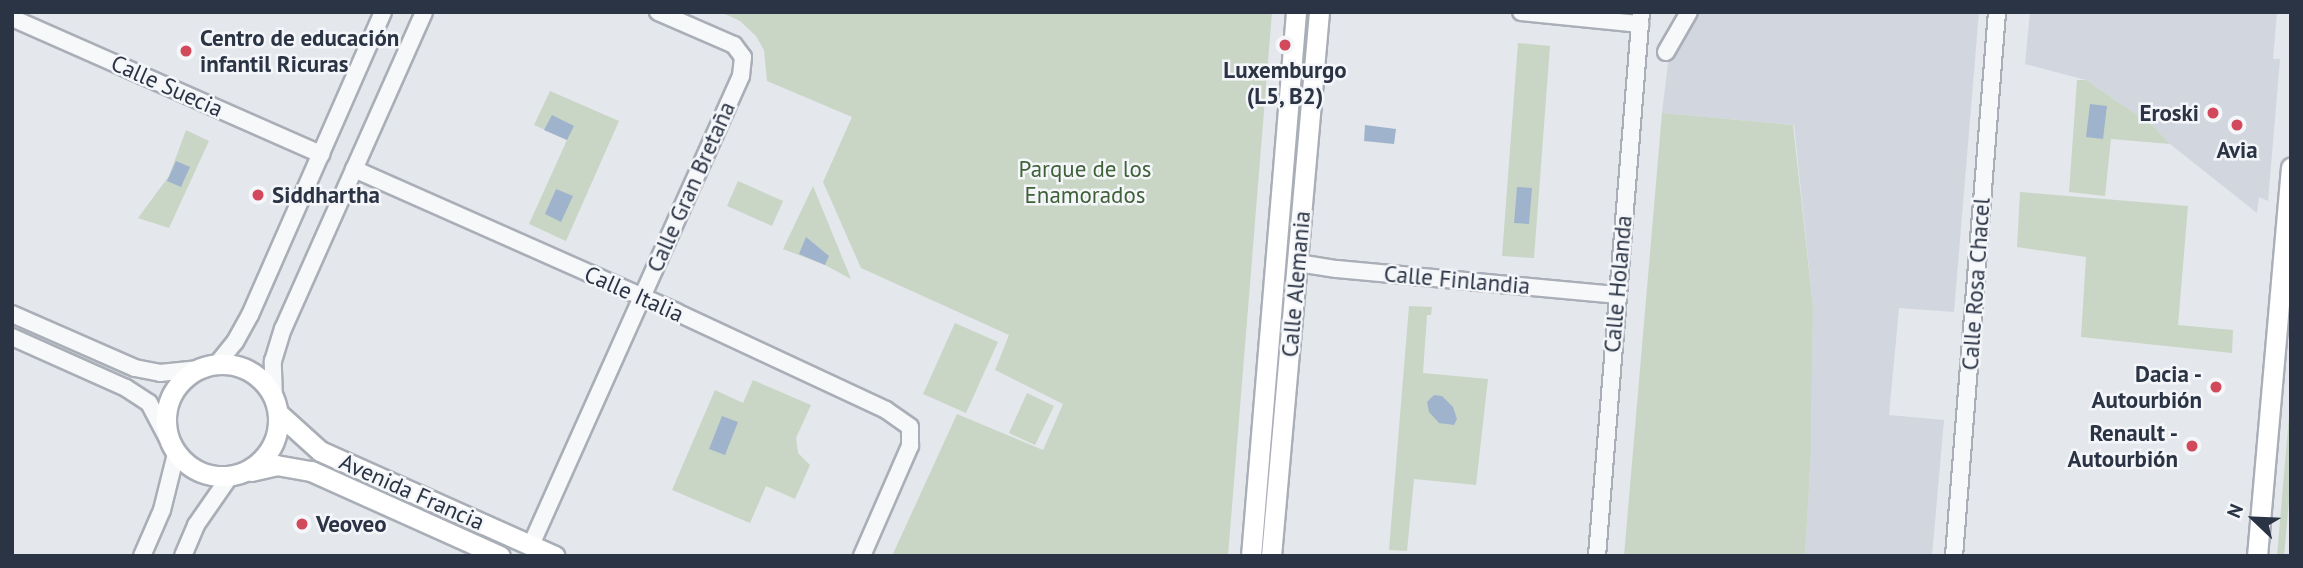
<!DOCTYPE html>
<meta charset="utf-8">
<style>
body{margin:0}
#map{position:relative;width:2303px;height:568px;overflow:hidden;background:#e4e7ec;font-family:"PT Sans",sans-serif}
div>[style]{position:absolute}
.built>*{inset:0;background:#d2d6de}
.green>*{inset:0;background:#c9d6c5}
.water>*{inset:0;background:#9fb4cc}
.roads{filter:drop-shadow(2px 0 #a9aeb7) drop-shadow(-2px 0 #a9aeb7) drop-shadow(0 2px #a9aeb7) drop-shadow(0 -2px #a9aeb7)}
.minor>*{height:16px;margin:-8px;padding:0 8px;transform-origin:8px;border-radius:8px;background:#f7f8fa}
.major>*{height:19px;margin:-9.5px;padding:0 9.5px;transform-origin:9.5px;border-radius:9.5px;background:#fff}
.major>.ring{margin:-9.5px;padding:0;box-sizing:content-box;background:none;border:19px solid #fff;border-radius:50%}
.dots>*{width:19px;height:19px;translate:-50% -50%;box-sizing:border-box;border:4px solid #f4f6f9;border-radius:50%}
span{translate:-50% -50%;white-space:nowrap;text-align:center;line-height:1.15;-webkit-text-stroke:5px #f4f6f9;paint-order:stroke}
.poi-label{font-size:23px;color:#2b3445;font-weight:700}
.left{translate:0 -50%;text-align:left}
.right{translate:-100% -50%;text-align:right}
.street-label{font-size:23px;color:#2b3445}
.park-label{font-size:23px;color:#3f6138}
.frame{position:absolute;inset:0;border:14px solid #2b3445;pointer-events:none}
.north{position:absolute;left:2219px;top:484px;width:70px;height:70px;-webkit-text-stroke:5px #f4f6f9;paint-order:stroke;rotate:293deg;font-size:19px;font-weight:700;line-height:28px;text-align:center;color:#2b3445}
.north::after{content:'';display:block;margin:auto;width:24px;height:32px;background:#2b3445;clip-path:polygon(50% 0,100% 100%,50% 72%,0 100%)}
</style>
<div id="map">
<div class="built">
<div style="clip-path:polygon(1699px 12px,1979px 12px,1954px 312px,1899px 308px,1889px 415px,1944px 420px,1932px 556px,1805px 556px,1811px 454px,1813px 306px,1794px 125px,1662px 113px,1668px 63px)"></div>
<div style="clip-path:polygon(2030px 12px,2277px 12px,2273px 59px,2280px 59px,2268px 201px,2259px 197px,2257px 213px,2170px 144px,2152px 125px,2086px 80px,2025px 64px)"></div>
</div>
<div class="green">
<div style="clip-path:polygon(721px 12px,1272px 12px,1228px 556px,892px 556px,957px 414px,1043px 450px,1063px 404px,995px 370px,1009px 335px,861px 268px,823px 182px,852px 117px,767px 81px,764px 50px,756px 36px,740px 21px)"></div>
<div style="clip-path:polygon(1518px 43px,1550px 46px,1534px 258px,1502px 256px)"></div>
<div style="clip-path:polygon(2077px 80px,2086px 80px,2152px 125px,2170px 144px,2111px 139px,2105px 196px,2069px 192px)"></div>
<div style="clip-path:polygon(550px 91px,619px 121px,566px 241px,529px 224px,567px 140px,534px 125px)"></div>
<div style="clip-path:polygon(1662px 113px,1793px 125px,1813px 306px,1811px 454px,1805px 556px,1624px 556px)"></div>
<div style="clip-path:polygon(186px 130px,209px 141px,169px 228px,138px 218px,169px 176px)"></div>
<div style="clip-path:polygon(738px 181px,783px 201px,772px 226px,727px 206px)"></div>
<div style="clip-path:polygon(813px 186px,851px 279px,825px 265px,783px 249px)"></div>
<div style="clip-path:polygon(2020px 192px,2188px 206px,2178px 325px,2233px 330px,2232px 353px,2081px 337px,2086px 257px,2017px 247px)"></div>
<div style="clip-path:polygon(1409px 306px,1432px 307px,1431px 315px,1427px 315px,1423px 373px,1488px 379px,1476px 485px,1414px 479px,1407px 551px,1389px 550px)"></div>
<div style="clip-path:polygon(955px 323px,998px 342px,966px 413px,923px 394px)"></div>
<div style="clip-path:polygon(753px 380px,811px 405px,796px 438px,798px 453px,810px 465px,795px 499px,766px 486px,750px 523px,672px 490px,715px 390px,743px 403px)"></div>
<div style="clip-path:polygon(1027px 393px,1054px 406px,1035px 445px,1009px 433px)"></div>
<div style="clip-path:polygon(2291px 393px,2291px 479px,2284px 556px,2277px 556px)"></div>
</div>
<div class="water">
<div style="clip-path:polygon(2090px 104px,2107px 106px,2103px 139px,2086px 137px)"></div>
<div style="clip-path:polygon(552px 115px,574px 126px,567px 140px,544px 130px)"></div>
<div style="clip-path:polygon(1365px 125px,1396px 129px,1394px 144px,1364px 141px)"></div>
<div style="clip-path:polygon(176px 161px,190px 167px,181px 187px,167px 181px)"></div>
<div style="clip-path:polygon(1517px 187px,1532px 188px,1529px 224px,1514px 223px)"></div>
<div style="clip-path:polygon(556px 189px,573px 196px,561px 222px,545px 214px)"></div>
<div style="clip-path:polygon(806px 237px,829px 256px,825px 265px,799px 254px)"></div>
<div style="clip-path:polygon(1434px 395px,1442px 396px,1453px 407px,1457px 419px,1454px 425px,1439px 423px,1429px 412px,1427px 402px)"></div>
<div style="clip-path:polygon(722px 416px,738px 422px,725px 455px,709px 449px)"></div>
</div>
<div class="roads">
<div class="minor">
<div style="left:1521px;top:12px;width:120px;rotate:5.8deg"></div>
<div style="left:12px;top:18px;width:338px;rotate:23.8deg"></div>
<div style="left:1666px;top:52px;width:46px;rotate:-60.1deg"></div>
<div style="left:354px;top:169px;width:352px;rotate:23.9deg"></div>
<div style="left:676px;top:312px;width:232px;rotate:25deg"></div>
<div style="left:886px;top:410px;width:29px;rotate:35deg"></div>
<div style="left:910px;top:427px;width:19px;rotate:90deg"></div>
<div style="left:910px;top:446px;width:120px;rotate:113.6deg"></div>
<div style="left:1298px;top:263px;width:39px;rotate:9deg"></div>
<div style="left:1337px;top:269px;width:280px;rotate:5.3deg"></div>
<div style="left:12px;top:314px;width:134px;rotate:23.7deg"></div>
<div style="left:135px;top:368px;width:25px;rotate:11deg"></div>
<div style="left:160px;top:373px;width:37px;rotate:-6deg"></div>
<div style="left:12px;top:337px;width:125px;rotate:24.1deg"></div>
<div style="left:126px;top:388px;width:27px;rotate:33deg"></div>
<div style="left:149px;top:403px;width:45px;rotate:62.3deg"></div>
<div style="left:217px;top:364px;width:28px;rotate:-51deg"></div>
<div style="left:235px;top:342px;width:31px;rotate:-61deg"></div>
<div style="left:250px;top:315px;width:331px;rotate:-66.3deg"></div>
<div style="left:274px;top:399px;width:38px;rotate:-92deg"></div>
<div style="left:273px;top:361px;width:34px;rotate:-73deg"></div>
<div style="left:283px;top:329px;width:347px;rotate:-66deg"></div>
<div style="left:531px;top:545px;width:514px;rotate:-65.88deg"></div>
<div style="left:741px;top:76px;width:19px;rotate:-84deg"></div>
<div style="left:743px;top:57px;width:15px;rotate:-127deg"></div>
<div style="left:734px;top:45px;width:83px;rotate:-156.5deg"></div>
<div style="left:142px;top:556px;width:50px;rotate:-66.5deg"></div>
<div style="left:162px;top:510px;width:58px;rotate:-76deg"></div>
<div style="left:183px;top:556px;width:34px;rotate:-67deg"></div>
<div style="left:196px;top:525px;width:60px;rotate:-55.2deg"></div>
<div style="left:1597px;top:556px;width:546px;rotate:-85.38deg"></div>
<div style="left:1954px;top:556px;width:546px;rotate:-85.48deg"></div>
</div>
<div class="major">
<div class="ring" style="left:166px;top:364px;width:93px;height:93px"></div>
<div style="left:278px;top:413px;width:57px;rotate:42.1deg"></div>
<div style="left:320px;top:451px;width:257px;rotate:24.1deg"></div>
<div style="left:251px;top:471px;width:26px;rotate:-13deg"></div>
<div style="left:276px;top:465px;width:36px;rotate:10deg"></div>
<div style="left:311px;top:471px;width:207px;rotate:24.2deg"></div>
<div style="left:1251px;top:556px;width:546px;rotate:-85.27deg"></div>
<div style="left:1271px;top:556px;width:546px;rotate:-84.96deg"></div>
<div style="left:2257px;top:556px;width:390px;rotate:-85deg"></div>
</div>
</div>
<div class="dots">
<div style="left:1285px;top:45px;background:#d1495b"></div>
<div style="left:186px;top:51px;background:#d1495b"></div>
<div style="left:2213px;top:113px;background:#d1495b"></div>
<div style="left:2237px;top:125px;background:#d1495b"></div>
<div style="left:258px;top:195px;background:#d1495b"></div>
<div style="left:2216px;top:387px;background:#d1495b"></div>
<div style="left:2192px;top:446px;background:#d1495b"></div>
<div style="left:302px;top:524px;background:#d1495b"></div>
</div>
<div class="poi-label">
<span class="left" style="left:200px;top:51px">Centro de educación<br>infantil Ricuras</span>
<span style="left:1285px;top:83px">Luxemburgo<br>(L5, B2)</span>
<span class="right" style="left:2199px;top:113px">Eroski</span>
<span style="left:2237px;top:150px">Avia</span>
<span class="left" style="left:272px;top:195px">Siddhartha</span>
<span class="right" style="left:2202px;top:387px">Dacia -<br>Autourbión</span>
<span class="right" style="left:2178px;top:446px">Renault -<br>Autourbión</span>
<span class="left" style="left:316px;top:524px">Veoveo</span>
</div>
<div class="street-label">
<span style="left:167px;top:86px;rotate:24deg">Calle Suecia</span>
<span style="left:691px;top:187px;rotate:-66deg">Calle Gran Bretaña</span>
<span style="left:1457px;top:280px;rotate:5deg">Calle Finlandia</span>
<span style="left:1296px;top:284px;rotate:-85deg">Calle Alemania</span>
<span style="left:1618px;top:284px;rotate:-85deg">Calle Holanda</span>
<span style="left:1976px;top:284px;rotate:-86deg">Calle Rosa Chacel</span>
<span style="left:634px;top:294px;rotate:24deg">Calle Italia</span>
<span style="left:412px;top:492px;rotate:24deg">Avenida Francia</span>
</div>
<div class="park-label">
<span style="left:1085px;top:182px">Parque de los<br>Enamorados</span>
</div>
<div class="frame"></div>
<div class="north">N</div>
</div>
